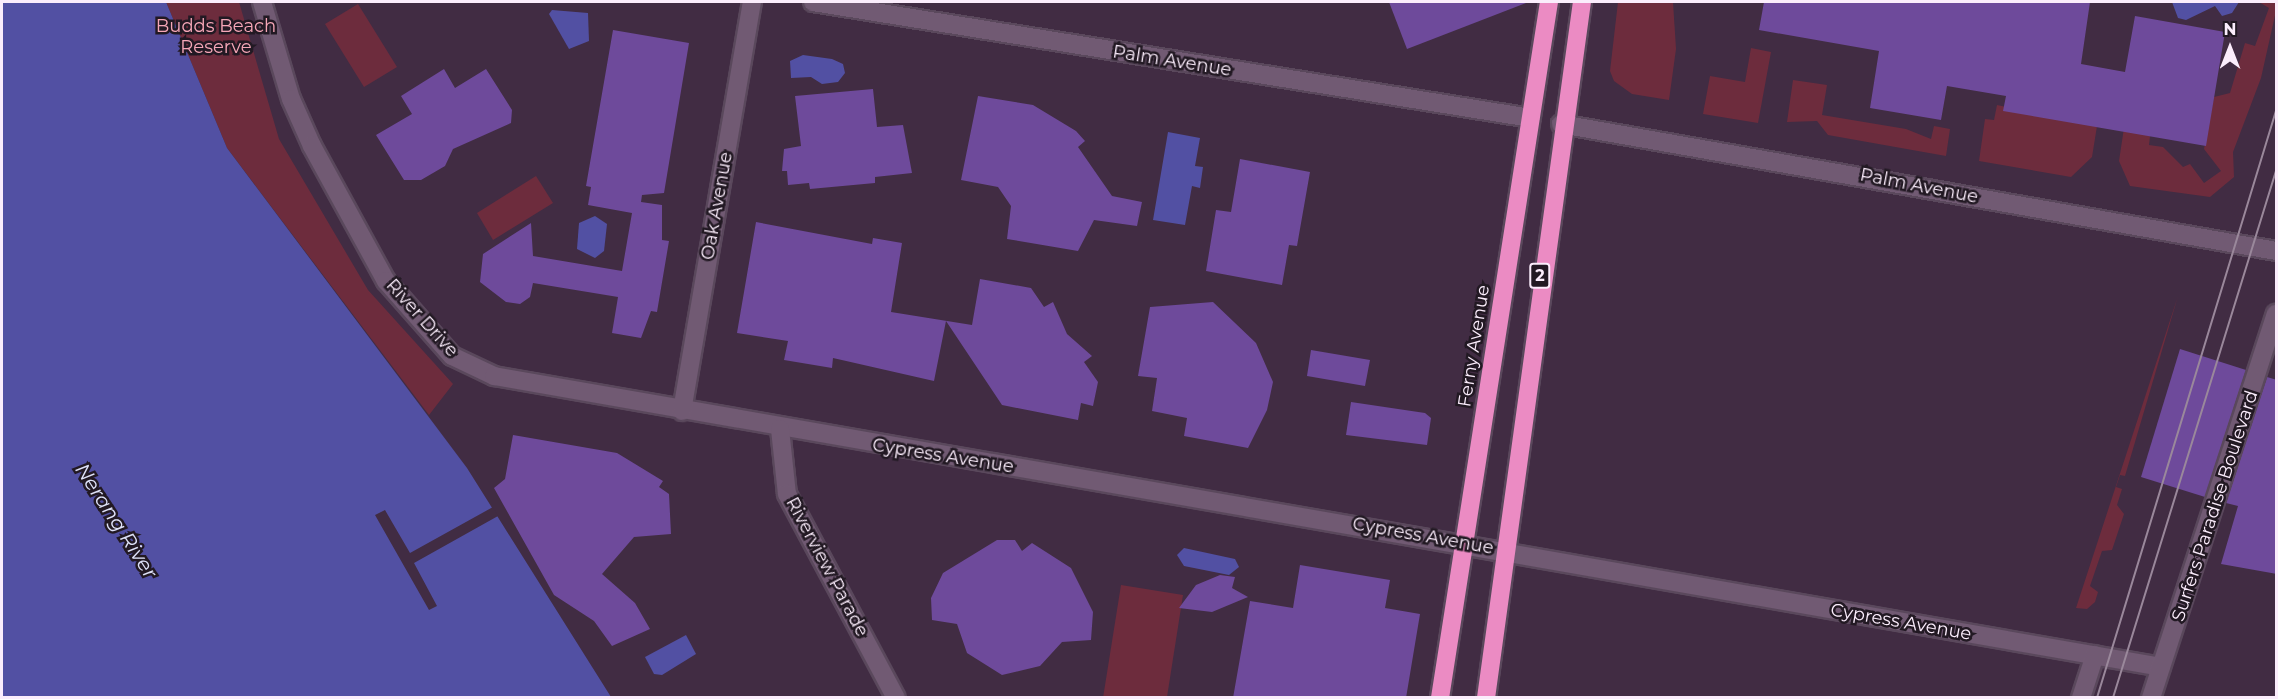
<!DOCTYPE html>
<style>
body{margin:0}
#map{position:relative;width:2278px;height:699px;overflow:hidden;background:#412c43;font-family:Montserrat,sans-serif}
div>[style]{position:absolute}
.green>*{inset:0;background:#6d2c3d}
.water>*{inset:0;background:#5250a3}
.pier>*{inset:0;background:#412c43}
.building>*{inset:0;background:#6e4a9b}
.roads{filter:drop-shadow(2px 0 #5a485c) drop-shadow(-2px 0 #5a485c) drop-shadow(0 2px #5a485c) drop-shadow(0 -2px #5a485c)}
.minor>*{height:18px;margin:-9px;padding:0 9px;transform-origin:9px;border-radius:9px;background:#715a73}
.highway>*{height:18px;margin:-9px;padding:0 9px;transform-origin:9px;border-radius:9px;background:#eb8bc3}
.tram>*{height:1.5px;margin:-0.75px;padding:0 0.75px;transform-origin:0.75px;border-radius:0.75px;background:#9a889b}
span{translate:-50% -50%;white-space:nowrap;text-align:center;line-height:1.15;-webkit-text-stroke:5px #221923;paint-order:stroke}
.shield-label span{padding:2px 4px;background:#221923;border:2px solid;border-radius:4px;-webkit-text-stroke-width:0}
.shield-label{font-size:16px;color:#fbedfc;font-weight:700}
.park-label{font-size:18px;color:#f7a7b8}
.street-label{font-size:18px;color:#fbedfc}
.water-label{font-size:20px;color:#dfe2f9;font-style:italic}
.frame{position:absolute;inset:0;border:3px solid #fbedfc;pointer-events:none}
.north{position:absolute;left:2200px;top:18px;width:60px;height:60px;-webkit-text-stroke:4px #221923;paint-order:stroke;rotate:0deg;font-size:16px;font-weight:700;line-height:24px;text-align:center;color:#fbedfc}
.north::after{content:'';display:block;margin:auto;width:21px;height:27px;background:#fbedfc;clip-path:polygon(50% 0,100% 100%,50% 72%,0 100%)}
</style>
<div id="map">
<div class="green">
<div style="clip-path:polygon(166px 2px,239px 2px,279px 139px,368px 290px,453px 384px,429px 415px,227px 148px)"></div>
<div style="clip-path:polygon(1618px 2px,1673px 2px,1676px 49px,1669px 100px,1632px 94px,1614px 81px,1610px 71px)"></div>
<div style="clip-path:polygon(2259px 2px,2276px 2px,2276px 11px,2261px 78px,2233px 152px,2234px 177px,2210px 197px,2130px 186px,2119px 161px,2127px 108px,2150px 136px,2149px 145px,2163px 147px,2183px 167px,2190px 164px,2204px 183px,2221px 171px,2204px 149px,2214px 97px,2230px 93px,2245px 43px,2255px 46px,2269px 8px)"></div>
<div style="clip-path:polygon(358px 4px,397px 67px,364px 87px,325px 24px)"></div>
<div style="clip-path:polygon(1751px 48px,1771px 52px,1758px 123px,1703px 114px,1710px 76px,1745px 82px)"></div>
<div style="clip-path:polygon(1793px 80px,1827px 85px,1822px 115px,1906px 129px,1931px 139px,1934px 126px,1950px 129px,1946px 156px,1828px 135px,1817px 121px,1787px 122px)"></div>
<div style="clip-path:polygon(1997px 105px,2097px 126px,2092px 157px,2071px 177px,1979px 161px,1985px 119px,1994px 120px)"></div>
<div style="clip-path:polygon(536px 176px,553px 203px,493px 240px,477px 213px)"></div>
<div style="clip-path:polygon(2178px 296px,2125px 476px,2120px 475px,2116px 487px,2122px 489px,2117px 505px,2124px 514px,2112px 550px,2102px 551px,2090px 586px,2098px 592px,2095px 602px,2087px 609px,2076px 608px)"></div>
<div style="clip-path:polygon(1121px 585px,1183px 595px,1167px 697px,1103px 698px)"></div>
</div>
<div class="water">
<div style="clip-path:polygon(2px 2px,166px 2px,227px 148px,467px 468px,611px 697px,2px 697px)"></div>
<div style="clip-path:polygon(2172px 2px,2239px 2px,2232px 13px,2222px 16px,2215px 6px,2186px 20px,2178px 18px)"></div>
<div style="clip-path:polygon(552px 10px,588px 13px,589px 41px,569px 49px,549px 14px)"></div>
<div style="clip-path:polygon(803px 55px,832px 59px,843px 64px,845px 73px,838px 82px,822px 84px,811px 77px,791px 78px,790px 61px)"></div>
<div style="clip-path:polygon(1168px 132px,1200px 138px,1195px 166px,1203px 167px,1200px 188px,1192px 186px,1185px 225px,1153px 220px)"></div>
<div style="clip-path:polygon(595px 216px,607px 224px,604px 251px,595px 258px,577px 249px,579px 223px)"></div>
<div style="clip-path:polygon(1184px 548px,1235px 559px,1239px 567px,1229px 575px,1184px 566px,1177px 555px)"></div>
<div style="clip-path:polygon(686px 635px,696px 654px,662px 675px,654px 674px,645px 657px)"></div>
</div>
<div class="pier">
<div style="clip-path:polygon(493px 507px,498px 516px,414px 563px,437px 606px,429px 610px,375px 515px,385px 510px,410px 553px)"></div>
</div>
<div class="building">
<div style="clip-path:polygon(1389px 2px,1526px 2px,1526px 3px,1407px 49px)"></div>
<div style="clip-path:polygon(1764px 2px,2090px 2px,2081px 64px,2125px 72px,2135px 16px,2225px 32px,2206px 146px,2003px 111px,2006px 96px,1947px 86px,1941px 120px,1870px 108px,1879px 51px,1759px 30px)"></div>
<div style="clip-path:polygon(613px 30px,689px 43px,664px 193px,642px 195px,641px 202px,662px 205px,662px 240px,669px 241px,657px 312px,651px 311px,641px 338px,612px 333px,618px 297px,533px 283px,530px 297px,520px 304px,506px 302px,480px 282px,483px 254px,531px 223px,533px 256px,622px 271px,632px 213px,588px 205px,591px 187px,586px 186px)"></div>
<div style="clip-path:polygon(444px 69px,455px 88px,486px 69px,512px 110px,511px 123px,453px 149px,445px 166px,421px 180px,404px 180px,376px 135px,412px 114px,401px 96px)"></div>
<div style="clip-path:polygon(873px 89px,877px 127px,903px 125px,912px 173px,875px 177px,875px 183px,810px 189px,809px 183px,788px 185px,787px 171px,782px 171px,784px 149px,801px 146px,795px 96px)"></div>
<div style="clip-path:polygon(978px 96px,1033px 105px,1076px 131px,1085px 141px,1078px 147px,1112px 196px,1142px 202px,1137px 226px,1094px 220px,1078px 251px,1007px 239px,1011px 206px,998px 187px,961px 180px)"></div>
<div style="clip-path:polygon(1240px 159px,1310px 172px,1297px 246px,1289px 245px,1282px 285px,1206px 271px,1216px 210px,1231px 212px)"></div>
<div style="clip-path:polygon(756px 222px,872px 244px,873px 238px,902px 243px,891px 312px,972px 325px,980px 279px,1031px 288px,1044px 307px,1053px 302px,1067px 334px,1092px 356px,1084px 362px,1098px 382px,1093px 406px,1081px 403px,1078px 420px,1002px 405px,946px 321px,934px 381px,833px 358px,832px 368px,784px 360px,788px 341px,737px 333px)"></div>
<div style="clip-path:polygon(1213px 302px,1256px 343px,1273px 382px,1267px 410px,1248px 448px,1184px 436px,1187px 418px,1152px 411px,1157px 378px,1138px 376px,1150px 307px)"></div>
<div style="clip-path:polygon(2180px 349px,2246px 370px,2205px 497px,2141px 477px)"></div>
<div style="clip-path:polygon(1311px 350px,1370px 360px,1365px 386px,1307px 376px)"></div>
<div style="clip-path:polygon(2267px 377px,2277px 380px,2277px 574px,2221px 564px,2238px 506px,2226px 503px)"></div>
<div style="clip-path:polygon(1351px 402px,1425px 413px,1431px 418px,1427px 445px,1346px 435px)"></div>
<div style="clip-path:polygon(513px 435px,617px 453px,663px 481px,659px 487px,669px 494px,671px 534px,634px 537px,602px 574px,635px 603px,650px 629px,612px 646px,594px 621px,554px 595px,494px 488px,505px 479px)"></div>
<div style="clip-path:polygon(997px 540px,1015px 540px,1022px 551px,1032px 543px,1071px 568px,1093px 612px,1091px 640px,1062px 642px,1040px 666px,1002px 675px,967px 653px,957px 624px,932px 620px,931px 598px,943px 573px)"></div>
<div style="clip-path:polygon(1300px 565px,1390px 580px,1385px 608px,1420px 614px,1406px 698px,1233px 698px,1250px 601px,1293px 608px)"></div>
<div style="clip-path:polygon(1220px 575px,1235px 577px,1232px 588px,1248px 597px,1212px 612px,1179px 608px,1196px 585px)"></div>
</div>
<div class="roads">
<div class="minor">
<div style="left:262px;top:2px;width:101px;rotate:73.4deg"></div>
<div style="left:291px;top:99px;width:51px;rotate:65.9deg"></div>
<div style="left:312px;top:146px;width:154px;rotate:61.3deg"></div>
<div style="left:386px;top:281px;width:100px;rotate:48.7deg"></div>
<div style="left:452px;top:356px;width:47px;rotate:25.5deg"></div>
<div style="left:494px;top:376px;width:1692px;rotate:9.9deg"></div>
<div style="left:813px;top:2px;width:727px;rotate:9.18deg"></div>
<div style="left:1561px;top:124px;width:726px;rotate:10.07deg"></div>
<div style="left:682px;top:411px;width:415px;rotate:-80.3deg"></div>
<div style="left:780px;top:429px;width:65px;rotate:83.9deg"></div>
<div style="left:787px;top:494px;width:231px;rotate:61.9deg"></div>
<div style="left:2081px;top:698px;width:45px;rotate:-72deg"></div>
<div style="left:2151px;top:698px;width:404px;rotate:-72deg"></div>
</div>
<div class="highway">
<div style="left:1440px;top:698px;width:704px;rotate:-81.1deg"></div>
<div style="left:1486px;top:698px;width:703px;rotate:-82.15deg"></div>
</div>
</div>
<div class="tram">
<div style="left:2097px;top:698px;width:614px;rotate:-73.04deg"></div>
<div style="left:2113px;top:698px;width:552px;rotate:-72.81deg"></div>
</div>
<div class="shield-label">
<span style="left:1540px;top:276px">2</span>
</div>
<div class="park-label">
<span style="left:216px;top:37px">Budds Beach<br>Reserve</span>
</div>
<div class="street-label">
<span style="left:1172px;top:61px;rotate:9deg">Palm Avenue</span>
<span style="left:1919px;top:186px;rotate:11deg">Palm Avenue</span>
<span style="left:717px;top:206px;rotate:-80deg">Oak Avenue</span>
<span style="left:422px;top:318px;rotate:48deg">River Drive</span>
<span style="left:1474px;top:346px;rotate:-81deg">Ferny Avenue</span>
<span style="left:943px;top:456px;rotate:9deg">Cypress Avenue</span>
<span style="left:2215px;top:506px;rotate:-72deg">Surfers Paradise Boulevard</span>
<span style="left:1423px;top:536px;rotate:10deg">Cypress Avenue</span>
<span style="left:827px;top:567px;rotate:62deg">Riverview Parade</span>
<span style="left:1901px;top:622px;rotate:10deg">Cypress Avenue</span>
</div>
<div class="water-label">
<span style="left:116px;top:521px;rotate:57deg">Nerang River</span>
</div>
<div class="frame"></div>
<div class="north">N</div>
</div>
